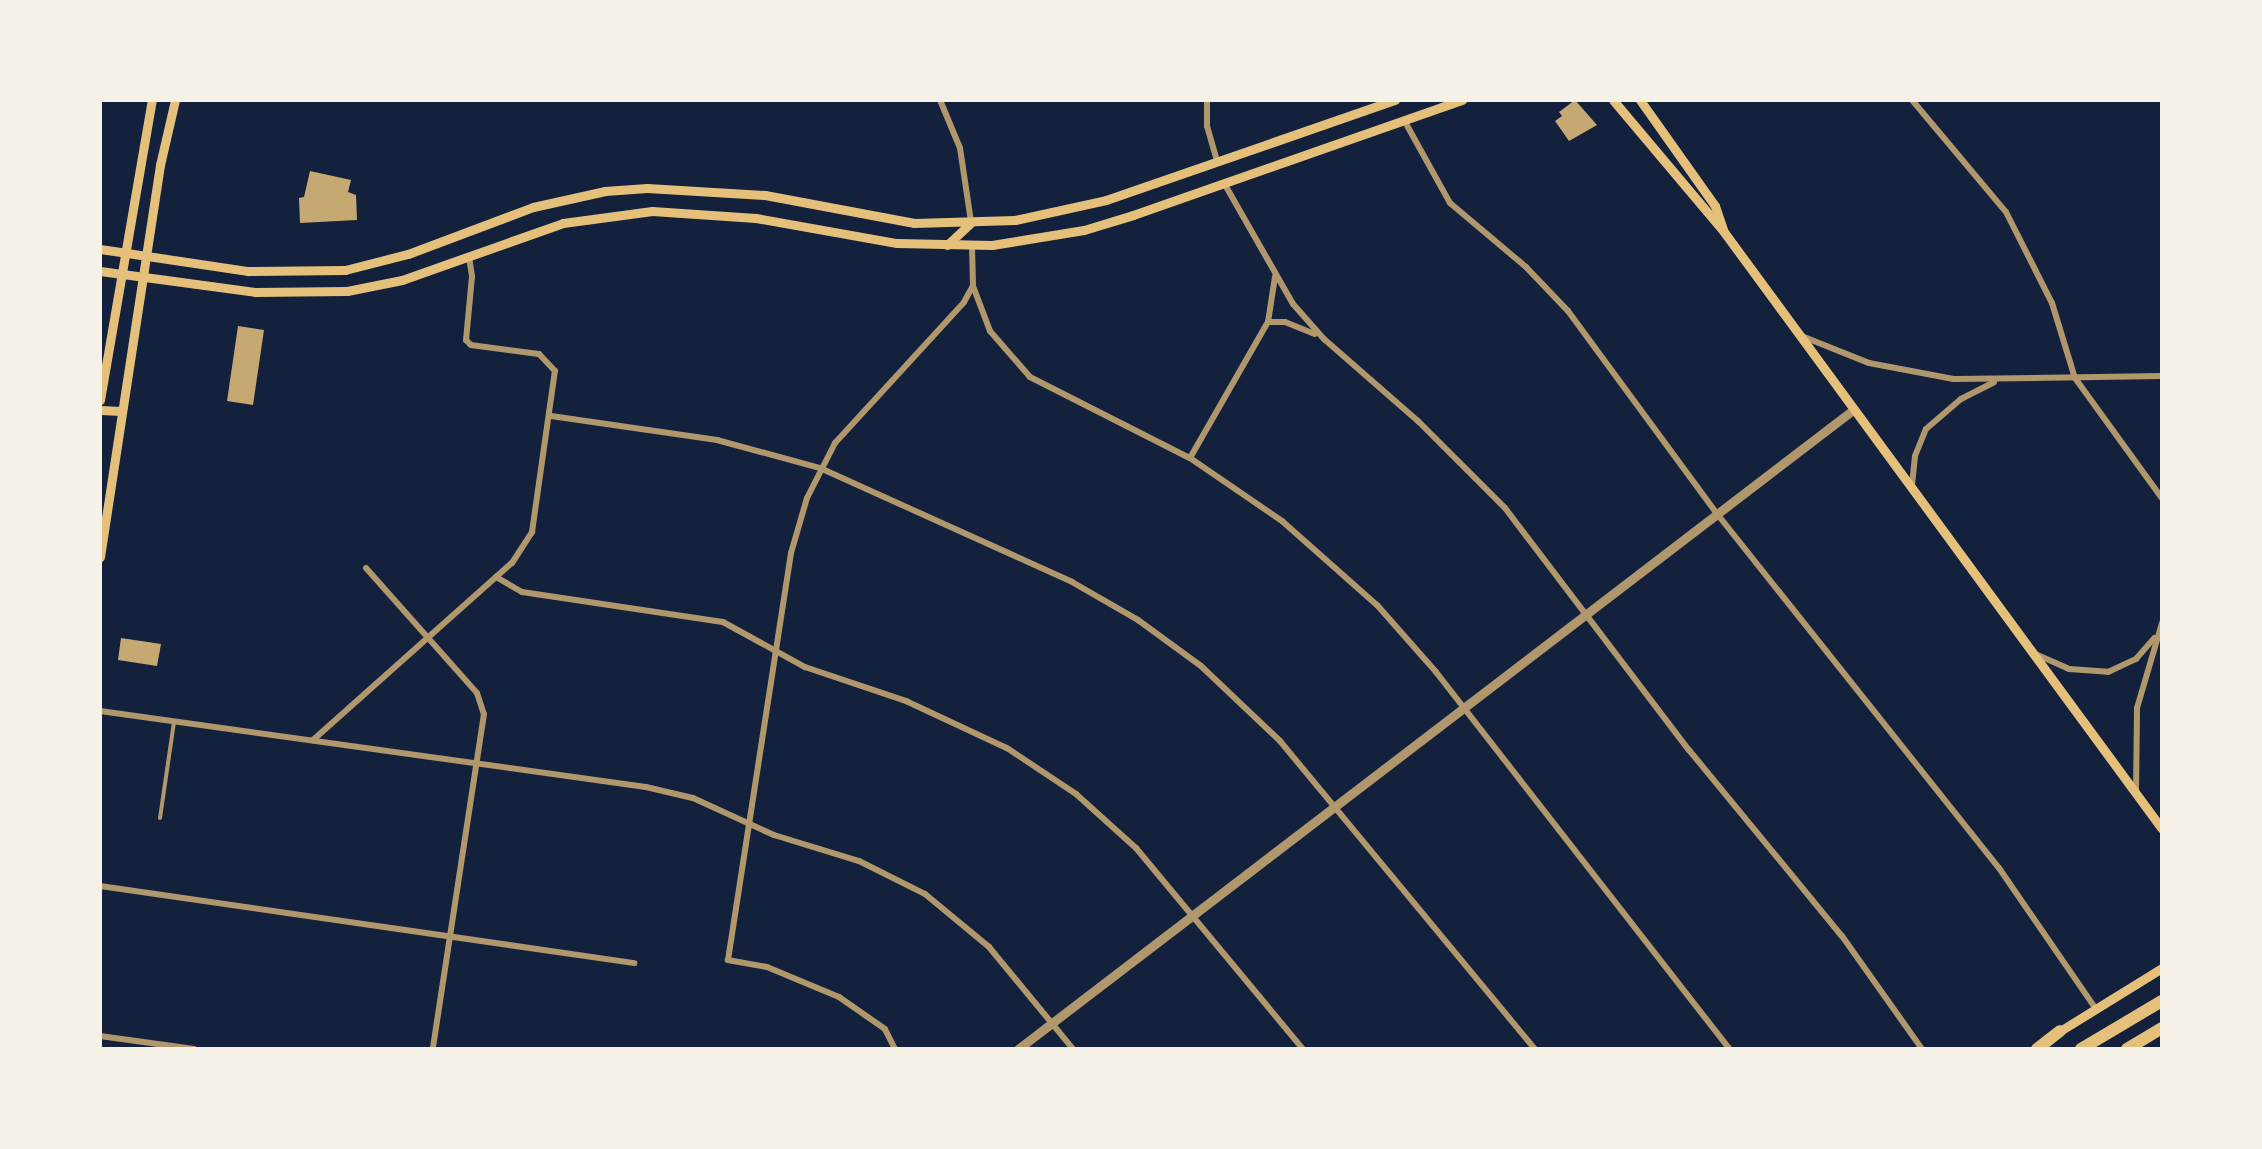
<!DOCTYPE html>
<style>
body{margin:0}
#map{position:relative;width:2262px;height:1149px;overflow:hidden;background:#14213d;font-family:Georgia,serif}
div>[style]{position:absolute}
.building>*{inset:0;background:#c6a872}
.service>*{height:4px;margin:-2px;padding:0 2px;transform-origin:2px;border-radius:2px;background:#b1986c}
.minor>*{height:6px;margin:-3px;padding:0 3px;transform-origin:3px;border-radius:3px;background:#b1986c}
.tertiary>*{height:9px;margin:-4.5px;padding:0 4.5px;transform-origin:4.5px;border-radius:4.5px;background:#b1986c}
.secondary>*{height:9px;margin:-4.5px;padding:0 4.5px;transform-origin:4.5px;border-radius:4.5px;background:#e5c07b}
.motorway>*{height:12px;margin:-6px;padding:0 6px;transform-origin:6px;border-radius:6px;background:#e5c07b}
span{translate:-50% -50%;white-space:nowrap;text-align:center;line-height:1.15;-webkit-text-stroke:8px #f6f1e7;paint-order:stroke}
.frame{position:absolute;inset:0;border:102px solid #f6f1e7;pointer-events:none}
</style>
<div id="map">
<div class="building">
<div style="clip-path:polygon(1575px 100px,1597px 125px,1569px 141px,1555px 121px,1562px 116px,1559px 112px)"></div>
<div style="clip-path:polygon(310px 171px,351px 180px,348px 192px,356px 195px,357px 220px,300px 223px,299px 198px,304px 197px)"></div>
<div style="clip-path:polygon(238px 326px,264px 330px,253px 405px,227px 401px)"></div>
<div style="clip-path:polygon(121px 638px,161px 644px,157px 666px,118px 660px)"></div>
</div>
<div class="service">
<div style="left:160px;top:818px;width:97px;rotate:-81.7deg"></div>
</div>
<div class="minor">
<div style="left:940px;top:100px;width:52px;rotate:67.4deg"></div>
<div style="left:960px;top:148px;width:75px;rotate:81.5deg"></div>
<div style="left:1207px;top:100px;width:26px;rotate:90deg"></div>
<div style="left:1207px;top:126px;width:36px;rotate:74deg"></div>
<div style="left:1912px;top:100px;width:146px;rotate:50deg"></div>
<div style="left:2006px;top:212px;width:102px;rotate:63.2deg"></div>
<div style="left:2052px;top:303px;width:78px;rotate:73deg"></div>
<div style="left:2075px;top:378px;width:148px;rotate:54.1deg"></div>
<div style="left:1404px;top:120px;width:95px;rotate:61deg"></div>
<div style="left:1450px;top:203px;width:99px;rotate:40.1deg"></div>
<div style="left:1526px;top:267px;width:61px;rotate:46.3deg"></div>
<div style="left:1568px;top:311px;width:253px;rotate:53.7deg"></div>
<div style="left:1718px;top:515px;width:451px;rotate:51.5deg"></div>
<div style="left:1999px;top:868px;width:171px;rotate:55.5deg"></div>
<div style="left:1224px;top:183px;width:139px;rotate:60.3deg"></div>
<div style="left:1293px;top:304px;width:47px;rotate:48.5deg"></div>
<div style="left:1324px;top:339px;width:125px;rotate:41.1deg"></div>
<div style="left:1418px;top:421px;width:123px;rotate:45deg"></div>
<div style="left:1505px;top:508px;width:304px;rotate:52.8deg"></div>
<div style="left:1689px;top:750px;width:241px;rotate:50.6deg"></div>
<div style="left:1842px;top:936px;width:138px;rotate:54.7deg"></div>
<div style="left:973px;top:286px;width:48px;rotate:69.3deg"></div>
<div style="left:990px;top:331px;width:61px;rotate:49deg"></div>
<div style="left:1030px;top:377px;width:179px;rotate:26.9deg"></div>
<div style="left:1190px;top:458px;width:112px;rotate:34.4deg"></div>
<div style="left:1282px;top:521px;width:127px;rotate:41.5deg"></div>
<div style="left:1377px;top:605px;width:89px;rotate:48.6deg"></div>
<div style="left:1436px;top:672px;width:478px;rotate:52.1deg"></div>
<div style="left:1268px;top:322px;width:17px"></div>
<div style="left:1285px;top:322px;width:32px;rotate:22deg"></div>
<div style="left:1799px;top:335px;width:75px;rotate:21.8deg"></div>
<div style="left:1869px;top:363px;width:86px;rotate:10.7deg"></div>
<div style="left:1954px;top:379px;width:208px;rotate:-0.8deg"></div>
<div style="left:551px;top:416px;width:168px;rotate:8.2deg"></div>
<div style="left:717px;top:440px;width:107px;rotate:15.2deg"></div>
<div style="left:820px;top:468px;width:277px;rotate:24.3deg"></div>
<div style="left:1072px;top:582px;width:76px;rotate:29.9deg"></div>
<div style="left:1138px;top:620px;width:78px;rotate:36.1deg"></div>
<div style="left:1201px;top:666px;width:109px;rotate:43.5deg"></div>
<div style="left:1280px;top:741px;width:400px;rotate:50.4deg"></div>
<div style="left:1190px;top:458px;width:157px;rotate:-60.2deg"></div>
<div style="left:1268px;top:322px;width:46px;rotate:-81.2deg"></div>
<div style="left:1912px;top:485px;width:29px;rotate:-84deg"></div>
<div style="left:1915px;top:456px;width:29px;rotate:-68deg"></div>
<div style="left:1926px;top:429px;width:46px;rotate:-40.6deg"></div>
<div style="left:1961px;top:399px;width:37px;rotate:-27deg"></div>
<div style="left:366px;top:568px;width:167px;rotate:48.4deg"></div>
<div style="left:477px;top:693px;width:22px;rotate:72deg"></div>
<div style="left:484px;top:714px;width:339px;rotate:98.7deg"></div>
<div style="left:496px;top:577px;width:30px;rotate:30deg"></div>
<div style="left:522px;top:592px;width:203px;rotate:8.5deg"></div>
<div style="left:723px;top:622px;width:94px;rotate:28.8deg"></div>
<div style="left:805px;top:667px;width:107px;rotate:18.6deg"></div>
<div style="left:906px;top:701px;width:111px;rotate:25deg"></div>
<div style="left:1007px;top:748px;width:83px;rotate:33.7deg"></div>
<div style="left:1076px;top:794px;width:81px;rotate:42deg"></div>
<div style="left:1136px;top:848px;width:261px;rotate:50.3deg"></div>
<div style="left:2033px;top:653px;width:39px;rotate:24deg"></div>
<div style="left:2069px;top:669px;width:39px;rotate:4deg"></div>
<div style="left:2108px;top:672px;width:31px;rotate:-25deg"></div>
<div style="left:2136px;top:659px;width:28px;rotate:-49deg"></div>
<div style="left:100px;top:711px;width:551px;rotate:7.92deg"></div>
<div style="left:646px;top:787px;width:48px;rotate:13.2deg"></div>
<div style="left:693px;top:798px;width:89px;rotate:24.6deg"></div>
<div style="left:774px;top:835px;width:89px;rotate:17deg"></div>
<div style="left:859px;top:861px;width:74px;rotate:26.6deg"></div>
<div style="left:925px;top:894px;width:83px;rotate:39.6deg"></div>
<div style="left:989px;top:947px;width:132px;rotate:50.5deg"></div>
<div style="left:313px;top:740px;width:266px;rotate:-41.7deg"></div>
<div style="left:512px;top:563px;width:37px;rotate:-57deg"></div>
<div style="left:532px;top:532px;width:163px;rotate:-81.9deg"></div>
<div style="left:555px;top:371px;width:23px;rotate:-133deg"></div>
<div style="left:539px;top:354px;width:69px;rotate:-172.5deg"></div>
<div style="left:471px;top:345px;width:7px;rotate:-135deg"></div>
<div style="left:466px;top:340px;width:64px;rotate:-84.6deg"></div>
<div style="left:472px;top:276px;width:20px;rotate:-99deg"></div>
<div style="left:2136px;top:793px;width:85px;rotate:-89.3deg"></div>
<div style="left:2137px;top:708px;width:89px;rotate:-73.6deg"></div>
<div style="left:100px;top:886px;width:540px;rotate:8.21deg"></div>
<div style="left:100px;top:1036px;width:95px;rotate:7.9deg"></div>
<div style="left:895px;top:1049px;width:22px;rotate:-117deg"></div>
<div style="left:885px;top:1029px;width:56px;rotate:-145.2deg"></div>
<div style="left:839px;top:997px;width:78px;rotate:-157.4deg"></div>
<div style="left:767px;top:967px;width:40px;rotate:-170deg"></div>
<div style="left:728px;top:960px;width:412px;rotate:-81.2deg"></div>
<div style="left:791px;top:553px;width:57px;rotate:-73.8deg"></div>
<div style="left:807px;top:498px;width:62px;rotate:-63deg"></div>
<div style="left:835px;top:443px;width:191px;rotate:-47.5deg"></div>
<div style="left:964px;top:302px;width:18px;rotate:-61deg"></div>
<div style="left:973px;top:286px;width:40px;rotate:-91.4deg"></div>
</div>
<div class="tertiary">
<div style="left:1018px;top:1049px;width:1051px;rotate:-37.43deg"></div>
</div>
<div class="secondary">
<div style="left:1613px;top:100px;width:172px;rotate:49.9deg"></div>
<div style="left:1724px;top:232px;width:740px;rotate:53.73deg"></div>
<div style="left:1640px;top:100px;width:130px;rotate:54.7deg"></div>
<div style="left:1715px;top:206px;width:24px;rotate:71deg"></div>
<div style="left:947px;top:245px;width:33px;rotate:-43deg"></div>
<div style="left:100px;top:249px;width:150px;rotate:8.5deg"></div>
<div style="left:248px;top:271px;width:97px;rotate:-0.6deg"></div>
<div style="left:345px;top:270px;width:65px;rotate:-14.3deg"></div>
<div style="left:408px;top:254px;width:134px;rotate:-20.6deg"></div>
<div style="left:533px;top:207px;width:74px;rotate:-12.5deg"></div>
<div style="left:605px;top:191px;width:42px;rotate:-4.1deg"></div>
<div style="left:647px;top:188px;width:118px;rotate:3.4deg"></div>
<div style="left:765px;top:195px;width:152px;rotate:10.6deg"></div>
<div style="left:914px;top:223px;width:101px;rotate:-1.7deg"></div>
<div style="left:1015px;top:220px;width:93px;rotate:-12.4deg"></div>
<div style="left:1106px;top:200px;width:306px;rotate:-19.1deg"></div>
<div style="left:100px;top:271px;width:156px;rotate:7.7deg"></div>
<div style="left:255px;top:292px;width:92px;rotate:-0.6deg"></div>
<div style="left:347px;top:291px;width:56px;rotate:-11.3deg"></div>
<div style="left:402px;top:280px;width:171px;rotate:-19.5deg"></div>
<div style="left:563px;top:223px;width:90px;rotate:-7.7deg"></div>
<div style="left:652px;top:211px;width:104px;rotate:3.9deg"></div>
<div style="left:756px;top:218px;width:143px;rotate:10.1deg"></div>
<div style="left:897px;top:243px;width:95px;rotate:1.2deg"></div>
<div style="left:992px;top:245px;width:93px;rotate:-9.3deg"></div>
<div style="left:1084px;top:230px;width:51px;rotate:-17deg"></div>
<div style="left:1133px;top:215px;width:349px;rotate:-19.3deg"></div>
<div style="left:100px;top:400px;width:304px;rotate:-80.2deg"></div>
<div style="left:100px;top:410px;width:21px;rotate:3deg"></div>
<div style="left:100px;top:557px;width:397px;rotate:-81.3deg"></div>
<div style="left:160px;top:165px;width:67px;rotate:-77deg"></div>
<div style="left:2060px;top:1031px;width:120px;rotate:-31.7deg"></div>
</div>
<div class="motorway">
<div style="left:2037px;top:1049px;width:29px;rotate:-38deg"></div>
<div style="left:2081px;top:1049px;width:94px;rotate:-30.7deg"></div>
<div style="left:2127px;top:1049px;width:41px;rotate:-31deg"></div>
</div>
<div class="frame"></div>
</div>
